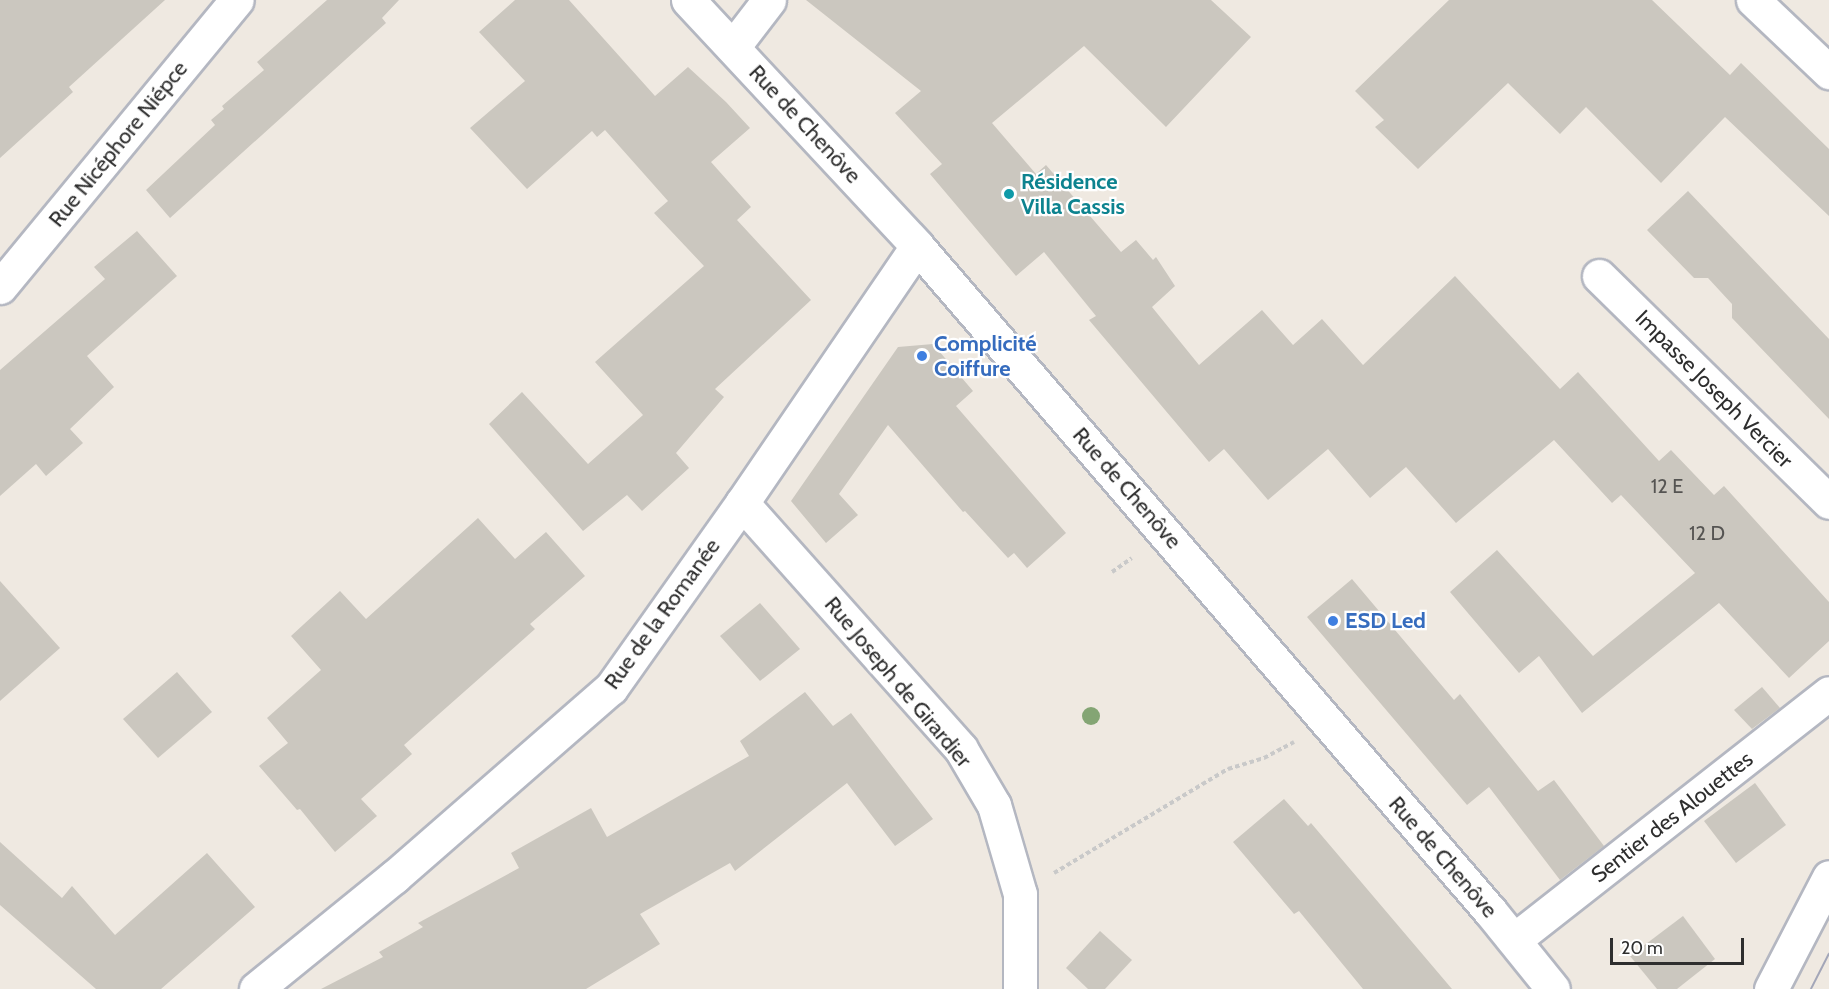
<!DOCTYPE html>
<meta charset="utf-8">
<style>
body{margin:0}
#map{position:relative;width:1829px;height:989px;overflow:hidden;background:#efe9e1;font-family:Cabin,sans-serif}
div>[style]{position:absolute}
.building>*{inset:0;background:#cbc7bf}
.path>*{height:4px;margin-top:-2px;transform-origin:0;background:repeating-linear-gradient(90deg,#c9c9c9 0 4.5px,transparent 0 7.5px)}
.roads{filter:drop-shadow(2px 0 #b4b7c1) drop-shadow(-2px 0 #b4b7c1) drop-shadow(0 2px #b4b7c1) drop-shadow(0 -2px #b4b7c1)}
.street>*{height:33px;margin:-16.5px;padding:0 16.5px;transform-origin:16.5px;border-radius:16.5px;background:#fff}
.secondary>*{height:33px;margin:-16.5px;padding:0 16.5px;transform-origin:16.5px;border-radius:16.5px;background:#fff}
.tram>*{height:1.5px;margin:-0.75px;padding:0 0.75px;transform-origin:0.75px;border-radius:0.75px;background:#a3a6b8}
.trees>*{width:18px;height:18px;margin:-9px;border-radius:50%;background:#84a574}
.dots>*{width:16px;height:16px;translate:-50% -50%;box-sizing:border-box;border:3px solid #fff;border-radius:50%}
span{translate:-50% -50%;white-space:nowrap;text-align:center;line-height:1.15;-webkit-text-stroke:4.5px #fff;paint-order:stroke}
.number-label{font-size:20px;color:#555452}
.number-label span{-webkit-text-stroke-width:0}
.street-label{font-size:22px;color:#2e2e2e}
.culture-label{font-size:22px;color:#0d838f;font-weight:700}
.left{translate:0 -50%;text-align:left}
.shop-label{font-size:22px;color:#366cbe;font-weight:700}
.scale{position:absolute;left:1610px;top:938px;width:134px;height:27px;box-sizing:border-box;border:3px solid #2e2e2e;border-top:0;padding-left:8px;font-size:18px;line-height:21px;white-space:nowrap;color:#2e2e2e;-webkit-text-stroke:4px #fff;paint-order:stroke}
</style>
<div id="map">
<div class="building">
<div style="clip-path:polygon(0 0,165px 0,69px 87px,73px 92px,0 158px)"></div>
<div style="clip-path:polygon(327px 0,399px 0,382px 18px,386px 23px,170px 218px,146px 190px,215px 125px,211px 120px,224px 109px,222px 106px,264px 70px,257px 62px)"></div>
<div style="clip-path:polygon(515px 0,569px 0,655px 96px,688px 67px,726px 102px,750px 128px,711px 162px,751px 207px,737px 220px,811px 300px,715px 389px,724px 397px,676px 453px,689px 468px,642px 511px,627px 495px,583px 531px,489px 424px,522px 392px,588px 464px,643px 415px,595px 362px,704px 266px,654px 213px,668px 201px,605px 130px,597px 137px,592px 131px,527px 189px,470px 128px,525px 81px,479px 32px)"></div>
<div style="clip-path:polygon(806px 0,1211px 0,1251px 37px,1166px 127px,1084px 46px,992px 123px,1036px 174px,1046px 165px,1121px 252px,1136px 240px,1153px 260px,1156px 257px,1175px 286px,1152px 307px,1199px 365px,1262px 310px,1293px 345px,1322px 319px,1363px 365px,1455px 276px,1560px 389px,1578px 372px,1659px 461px,1671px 450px,1714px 495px,1724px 486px,1829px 602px,1829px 641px,1789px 678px,1719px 603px,1582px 713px,1539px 656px,1519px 673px,1450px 592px,1497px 550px,1593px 656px,1695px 573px,1621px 495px,1612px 503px,1554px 440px,1456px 523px,1406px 467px,1370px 498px,1328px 449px,1268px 500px,1224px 449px,1209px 462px,1089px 320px,1096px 316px,1044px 252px,1016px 276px,930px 174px,942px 164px,895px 113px,921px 91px)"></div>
<div style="clip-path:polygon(1449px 0,1652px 0,1730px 75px,1741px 63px,1829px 149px,1829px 216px,1725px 117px,1661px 183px,1586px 107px,1560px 134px,1508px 83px,1418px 169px,1375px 127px,1384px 120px,1355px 91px)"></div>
<div style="clip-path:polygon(1688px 191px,1829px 339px,1829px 419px,1732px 318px,1732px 304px,1708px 278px,1694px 278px,1647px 230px)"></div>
<div style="clip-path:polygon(137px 231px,177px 276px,87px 356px,114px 387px,70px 429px,83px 443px,46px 476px,36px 464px,0 496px,0 370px,105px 279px,94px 267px)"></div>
<div style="clip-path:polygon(933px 344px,973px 391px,956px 406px,1066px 533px,1027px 568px,1014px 553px,1008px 558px,965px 511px,963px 512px,888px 425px,839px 494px,858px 515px,826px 543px,791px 501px,898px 347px)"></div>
<div style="clip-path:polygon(478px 518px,515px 559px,546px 532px,585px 576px,530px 624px,535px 629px,404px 745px,412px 754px,361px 799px,377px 816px,335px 852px,300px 809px,297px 810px,259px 766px,288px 743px,267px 718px,321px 670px,291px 636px,340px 591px,366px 619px)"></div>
<div style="clip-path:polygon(1352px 579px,1454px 700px,1460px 694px,1538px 791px,1554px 780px,1604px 846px,1560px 880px,1489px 787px,1467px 805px,1307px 617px)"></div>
<div style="clip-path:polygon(0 581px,60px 648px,0 701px)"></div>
<div style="clip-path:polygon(760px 603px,800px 649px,760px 681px,720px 636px)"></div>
<div style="clip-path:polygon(177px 672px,212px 712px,158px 758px,123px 719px)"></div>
<div style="clip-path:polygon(1762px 687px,1780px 708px,1752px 729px,1734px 710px)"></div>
<div style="clip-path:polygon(805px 692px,833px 726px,851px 713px,933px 819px,895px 846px,847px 783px,735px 871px,730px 863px,640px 914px,660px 944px,586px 989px,321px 989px,383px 957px,379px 952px,423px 927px,418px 923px,519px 868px,511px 853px,591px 808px,607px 837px,749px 756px,740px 741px)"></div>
<div style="clip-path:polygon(1755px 783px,1786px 825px,1736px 863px,1704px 821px)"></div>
<div style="clip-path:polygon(1284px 799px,1308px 826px,1311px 823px,1452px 989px,1363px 989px,1299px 911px,1294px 914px,1233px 842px)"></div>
<div style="clip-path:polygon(0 842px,62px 898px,72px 886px,115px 935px,207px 853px,255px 907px,161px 989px,96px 989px,0 905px)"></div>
<div style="clip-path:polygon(1683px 916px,1715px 959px,1677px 989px,1657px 989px,1630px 956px)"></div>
<div style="clip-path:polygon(1100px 931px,1132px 960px,1105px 989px,1088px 989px,1066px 968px)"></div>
</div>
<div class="path">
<div style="left:1112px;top:572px;width:24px;rotate:-35deg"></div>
<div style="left:1054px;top:873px;width:203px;rotate:-30.9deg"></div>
<div style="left:1228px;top:769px;width:38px;rotate:-17deg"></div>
<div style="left:1264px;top:758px;width:34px;rotate:-28deg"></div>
</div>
<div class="roads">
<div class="street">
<div style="left:1753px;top:0;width:105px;rotate:43.5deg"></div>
<div style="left:733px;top:47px;width:59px;rotate:-52.5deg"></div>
<div style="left:1599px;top:276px;width:322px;rotate:44.5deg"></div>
<div style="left:0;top:287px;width:372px;rotate:-50.5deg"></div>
<div style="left:742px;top:503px;width:329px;rotate:48.3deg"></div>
<div style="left:961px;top:749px;width:65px;rotate:59.5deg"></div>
<div style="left:994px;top:805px;width:93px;rotate:73.7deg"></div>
<div style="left:1020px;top:894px;width:95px;rotate:90deg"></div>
<div style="left:1514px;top:940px;width:400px;rotate:-38.1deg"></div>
<div style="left:256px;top:989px;width:178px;rotate:-39.1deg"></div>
<div style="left:394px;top:877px;width:288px;rotate:-41.1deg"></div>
<div style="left:611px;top:688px;width:227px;rotate:-54.7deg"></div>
<div style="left:742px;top:503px;width:311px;rotate:-55.7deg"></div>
</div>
<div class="secondary">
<div style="left:688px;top:0;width:336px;rotate:47deg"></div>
<div style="left:917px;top:246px;width:878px;rotate:49.25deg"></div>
<div style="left:1490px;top:911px;width:100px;rotate:51.1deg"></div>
<div style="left:1771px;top:989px;width:126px;rotate:-62.6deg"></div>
</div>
</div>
<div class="tram">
<div style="left:1811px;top:989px;width:39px;rotate:-63deg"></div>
</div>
<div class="trees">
<div style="left:1091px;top:716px"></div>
</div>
<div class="dots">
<div style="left:1009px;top:194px;background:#0f9aa8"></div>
<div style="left:922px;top:356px;background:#3f7fe0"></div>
<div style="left:1333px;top:621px;background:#3f7fe0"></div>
</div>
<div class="number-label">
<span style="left:1667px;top:486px">12 E</span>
<span style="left:1707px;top:533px">12 D</span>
</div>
<div class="street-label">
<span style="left:805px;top:124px;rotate:47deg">Rue de Chenôve</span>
<span style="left:118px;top:144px;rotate:-51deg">Rue Nicéphore Niépce</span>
<span style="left:1714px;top:389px;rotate:45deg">Impasse Joseph Vercier</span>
<span style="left:1127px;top:488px;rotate:49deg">Rue de Chenôve</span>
<span style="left:662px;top:614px;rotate:-54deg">Rue de la Romanée</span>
<span style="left:898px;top:682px;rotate:50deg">Rue Joseph de Girardier</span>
<span style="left:1672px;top:817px;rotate:-38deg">Sentier des Alouettes</span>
<span style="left:1443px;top:857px;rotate:49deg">Rue de Chenôve</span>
</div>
<div class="culture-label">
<span class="left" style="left:1021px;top:194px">Résidence<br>Villa Cassis</span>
</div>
<div class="shop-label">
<span class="left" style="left:934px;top:356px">Complicité<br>Coiffure</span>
<span class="left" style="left:1345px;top:621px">ESD Led</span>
</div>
<div class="scale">20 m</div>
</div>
